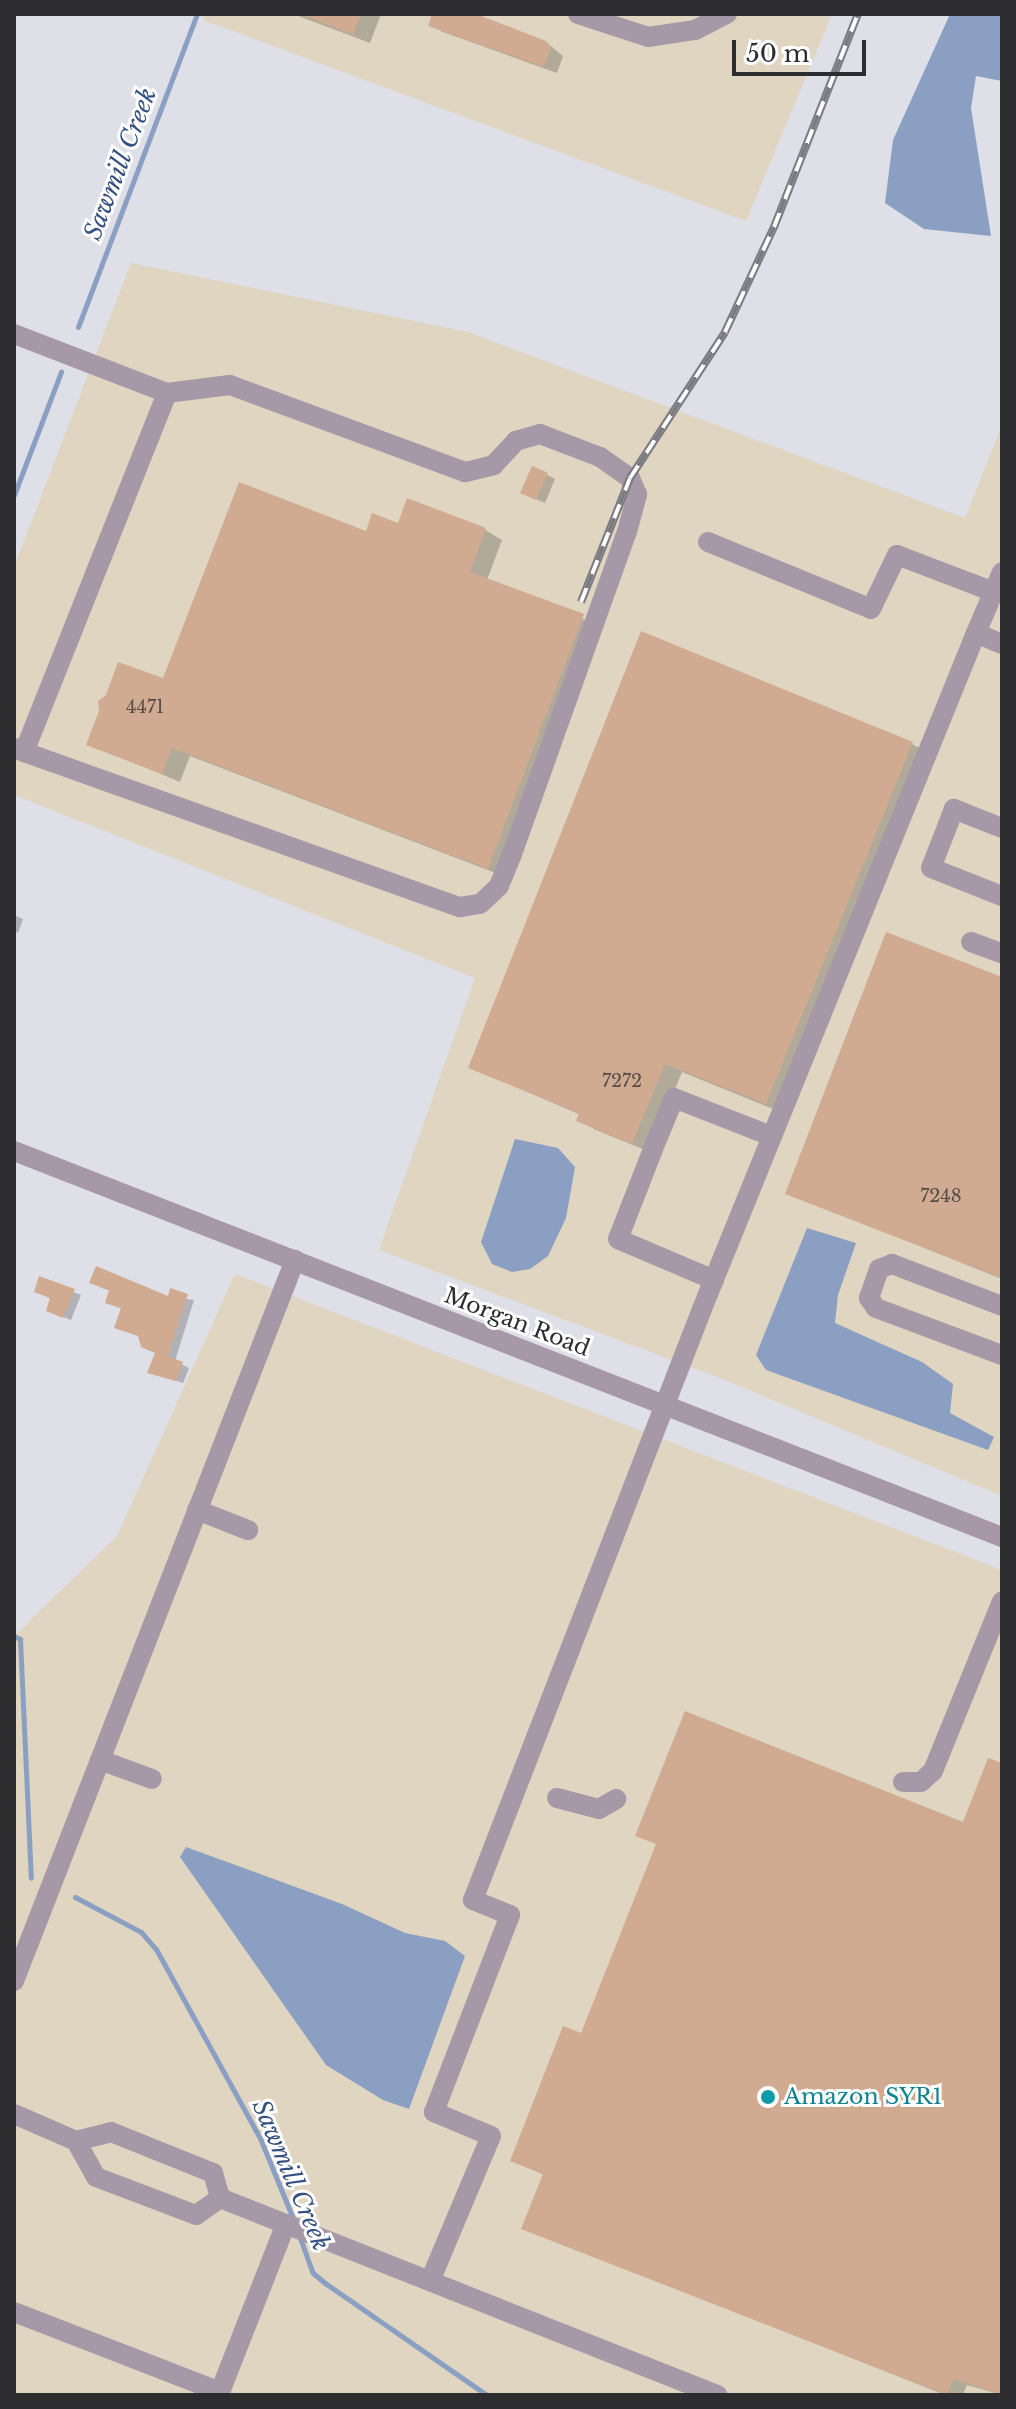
<!DOCTYPE html>
<style>
body{margin:0}
#map{position:relative;width:1016px;height:2409px;overflow:hidden;background:#dedfe7;font-family:"Libre Baskerville",serif}
div>[style]{position:absolute}
.industrial>*{inset:0;background:#dfd5c0}
.water>*{inset:0;background:#8a9fc2}
.shadow>*{inset:0;background:#0003}
.stream>*{height:5px;margin:-2.5px;padding:0 2.5px;transform-origin:2.5px;border-radius:2.5px;background:#8a9fc2}
.building>*{inset:0;background:#d0ab91}
.minor>*{height:20px;margin:-10px;padding:0 10px;transform-origin:10px;border-radius:10px;background:#a698a6}
.rail>*{height:8px;margin-top:-4px;transform-origin:0;background:repeating-linear-gradient(90deg,#fff 0 15px,#7b7b81 0 30px);box-sizing:border-box;border-block:2px solid #7b7b81}
.dots>*{width:22px;height:22px;translate:-50% -50%;box-sizing:border-box;border:4px solid #fff;border-radius:50%}
span{translate:-50% -50%;white-space:nowrap;text-align:center;line-height:1.15;-webkit-text-stroke:6px #fff;paint-order:stroke}
.number-label{font-size:18px;color:#564c48}
.number-label span{-webkit-text-stroke-width:0}
.street-label{font-size:22px;color:#2d2d30}
.culture-label{font-size:22px;color:#0d838f}
.left{translate:0 -50%;text-align:left}
.water-label{font-size:24px;color:#365181;font-style:italic}
.frame{position:absolute;inset:0;border:16px solid #2d2d30;pointer-events:none}
.scale{position:absolute;left:732px;top:40px;width:134px;height:36px;box-sizing:border-box;border:4px solid #2d2d30;border-top:0;padding-left:10px;font-size:24px;line-height:28px;white-space:nowrap;color:#2d2d30;-webkit-text-stroke:6px #fff;paint-order:stroke}
</style>
<div id="map">
<div class="industrial">
<div style="clip-path:polygon(205px 14px,832px 14px,746px 221px,203px 20px)"></div>
<div style="clip-path:polygon(131px 263px,468px 332px,965px 518px,1002px 425px,1002px 1496px,725px 1380px,379px 1250px,475px 978px,14px 795px,14px 567px)"></div>
<div style="clip-path:polygon(235px 1274px,1002px 1570px,1002px 2395px,14px 2395px,14px 1636px,117px 1536px)"></div>
</div>
<div class="water">
<div style="clip-path:polygon(950px 14px,1002px 14px,1002px 81px,976px 76px,971px 108px,991px 236px,924px 229px,885px 203px,893px 140px)"></div>
<div style="clip-path:polygon(515px 1139px,558px 1148px,575px 1167px,566px 1218px,548px 1256px,530px 1269px,512px 1272px,492px 1264px,481px 1242px)"></div>
<div style="clip-path:polygon(807px 1228px,856px 1243px,838px 1295px,835px 1323px,922px 1362px,953px 1384px,950px 1413px,994px 1437px,988px 1450px,766px 1370px,756px 1355px)"></div>
<div style="clip-path:polygon(186px 1847px,342px 1904px,405px 1933px,445px 1941px,465px 1956px,409px 2109px,383px 2100px,326px 2065px,180px 1857px)"></div>
</div>
<div class="shadow">
<div style="clip-path:polygon(293px 14px,381px 14px,370px 43px)"></div>
<div style="clip-path:polygon(435px 14px,471px 14px,546px 42px,563px 56px,557px 73px,443px 32px,430px 25px)"></div>
<div style="clip-path:polygon(547px 475px,555px 479px,545px 503px,531px 497px)"></div>
<div style="clip-path:polygon(399px 525px,485px 530px,502px 540px,487px 580px,600px 626px,506px 877px,190px 756px,180px 782px,89px 744px,164px 681px,367px 534px)"></div>
<div style="clip-path:polygon(912px 744px,929px 753px,783px 1113px,682px 1072px,650px 1152px,596px 1130px,579px 1120px,581px 1115px,470px 1067px)"></div>
<div style="clip-path:polygon(14px 915px,23px 919px,18px 933px,14px 931px)"></div>
<div style="clip-path:polygon(1002px 979px,1002px 1279px,787px 1193px)"></div>
<div style="clip-path:polygon(41px 1279px,81px 1295px,71px 1320px,56px 1314px)"></div>
<div style="clip-path:polygon(99px 1287px,194px 1300px,175px 1361px,189px 1368px,183px 1383px,149px 1372px,157px 1353px,123px 1309px,114px 1306px,111px 1291px)"></div>
<div style="clip-path:polygon(1002px 1765px,1002px 2395px,967px 2385px,963px 2395px,945px 2395px,524px 2228px,544px 2175px,512px 2160px,582px 2036px,658px 1845px,638px 1835px,964px 1824px)"></div>
</div>
<div class="stream">
<div style="left:78px;top:327px;width:335px;rotate:-69.2deg"></div>
<div style="left:14px;top:495px;width:132px;rotate:-69.1deg"></div>
<div style="left:14px;top:1636px;width:7px;rotate:27deg"></div>
<div style="left:20px;top:1639px;width:239px;rotate:87.4deg"></div>
<div style="left:75px;top:1897px;width:75px;rotate:27.9deg"></div>
<div style="left:141px;top:1932px;width:23px;rotate:49deg"></div>
<div style="left:156px;top:1949px;width:216px;rotate:61.2deg"></div>
<div style="left:260px;top:2138px;width:90px;rotate:67.7deg"></div>
<div style="left:300px;top:2238px;width:37px;rotate:70deg"></div>
<div style="left:313px;top:2273px;width:16px;rotate:40deg"></div>
<div style="left:325px;top:2283px;width:197px;rotate:34.7deg"></div>
</div>
<div class="building">
<div style="clip-path:polygon(301px 14px,361px 14px,353px 35px)"></div>
<div style="clip-path:polygon(432px 14px,476px 14px,546px 41px,551px 47px,544px 67px,428px 26px)"></div>
<div style="clip-path:polygon(532px 466px,548px 473px,536px 500px,520px 493px)"></div>
<div style="clip-path:polygon(239px 482px,366px 531px,372px 513px,398px 523px,407px 498px,486px 528px,470px 572px,584px 614px,488px 869px,172px 748px,162px 774px,86px 745px,99px 711px,98px 701px,106px 695px,118px 662px,163px 678px)"></div>
<div style="clip-path:polygon(641px 631px,913px 742px,766px 1104px,665px 1064px,632px 1144px,576px 1121px,579px 1113px,468px 1068px)"></div>
<div style="clip-path:polygon(886px 932px,1002px 977px,1002px 1278px,785px 1194px)"></div>
<div style="clip-path:polygon(96px 1266px,168px 1296px,170px 1288px,188px 1294px,168px 1356px,183px 1362px,176px 1381px,147px 1373px,155px 1353px,141px 1347px,138px 1336px,114px 1328px,121px 1308px,105px 1303px,109px 1290px,89px 1283px)"></div>
<div style="clip-path:polygon(39px 1276px,75px 1289px,63px 1318px,46px 1311px,50px 1298px,34px 1292px)"></div>
<div style="clip-path:polygon(685px 1711px,963px 1822px,988px 1758px,1002px 1763px,1002px 2395px,954px 2379px,947px 2395px,521px 2229px,543px 2174px,510px 2161px,563px 2026px,581px 2033px,656px 1844px,635px 1836px)"></div>
</div>
<div class="minor">
<div style="left:578px;top:14px;width:74px;rotate:18.2deg"></div>
<div style="left:648px;top:37px;width:48px;rotate:-8.5deg"></div>
<div style="left:695px;top:30px;width:36px;rotate:-27deg"></div>
<div style="left:14px;top:334px;width:164px;rotate:21.1deg"></div>
<div style="left:167px;top:393px;width:386px;rotate:111.7deg"></div>
<div style="left:24px;top:752px;width:11px;rotate:-158deg"></div>
<div style="left:708px;top:542px;width:176px;rotate:22.3deg"></div>
<div style="left:871px;top:609px;width:60px;rotate:-64.3deg"></div>
<div style="left:897px;top:555px;width:104px;rotate:20.9deg"></div>
<div style="left:976px;top:633px;width:66px;rotate:-66.9deg"></div>
<div style="left:24px;top:752px;width:463px;rotate:19.6deg"></div>
<div style="left:460px;top:907px;width:20px;rotate:-9deg"></div>
<div style="left:480px;top:904px;width:26px;rotate:-43deg"></div>
<div style="left:499px;top:886px;width:31px;rotate:-68deg"></div>
<div style="left:511px;top:857px;width:345px;rotate:-70.4deg"></div>
<div style="left:627px;top:532px;width:39px;rotate:-75deg"></div>
<div style="left:637px;top:494px;width:17px;rotate:-114deg"></div>
<div style="left:630px;top:478px;width:37px;rotate:-145deg"></div>
<div style="left:600px;top:457px;width:64px;rotate:-159deg"></div>
<div style="left:540px;top:434px;width:25px;rotate:164deg"></div>
<div style="left:516px;top:441px;width:33px;rotate:133deg"></div>
<div style="left:494px;top:465px;width:30px;rotate:166deg"></div>
<div style="left:465px;top:472px;width:251px;rotate:-159.7deg"></div>
<div style="left:230px;top:385px;width:64px;rotate:172.8deg"></div>
<div style="left:1002px;top:828px;width:52px;rotate:-158.4deg"></div>
<div style="left:954px;top:809px;width:63px;rotate:111.3deg"></div>
<div style="left:931px;top:868px;width:76px;rotate:21.5deg"></div>
<div style="left:971px;top:942px;width:33px;rotate:20deg"></div>
<div style="left:14px;top:1151px;width:1061px;rotate:21.34deg"></div>
<div style="left:714px;top:1280px;width:104px;rotate:-156.9deg"></div>
<div style="left:618px;top:1239px;width:97px;rotate:-68.7deg"></div>
<div style="left:653px;top:1149px;width:55px;rotate:-67.6deg"></div>
<div style="left:674px;top:1098px;width:104px;rotate:21.4deg"></div>
<div style="left:1002px;top:1306px;width:118px;rotate:-159.1deg"></div>
<div style="left:892px;top:1264px;width:14px;rotate:159deg"></div>
<div style="left:879px;top:1269px;width:31px;rotate:109deg"></div>
<div style="left:869px;top:1298px;width:12px;rotate:55deg"></div>
<div style="left:876px;top:1308px;width:134px;rotate:20.5deg"></div>
<div style="left:197px;top:1510px;width:55px;rotate:21.4deg"></div>
<div style="left:100px;top:1760px;width:55px;rotate:20.1deg"></div>
<div style="left:903px;top:1782px;width:18px"></div>
<div style="left:921px;top:1782px;width:16px;rotate:-43deg"></div>
<div style="left:933px;top:1771px;width:183px;rotate:-67.9deg"></div>
<div style="left:557px;top:1798px;width:43px;rotate:14.7deg"></div>
<div style="left:599px;top:1809px;width:20px;rotate:-30deg"></div>
<div style="left:14px;top:1981px;width:774px;rotate:-68.71deg"></div>
<div style="left:14px;top:2114px;width:68px;rotate:23.5deg"></div>
<div style="left:76px;top:2141px;width:41px;rotate:60.9deg"></div>
<div style="left:96px;top:2177px;width:107px;rotate:20.8deg"></div>
<div style="left:196px;top:2215px;width:29px;rotate:-35deg"></div>
<div style="left:76px;top:2141px;width:36px;rotate:-14deg"></div>
<div style="left:111px;top:2132px;width:110px;rotate:21.9deg"></div>
<div style="left:213px;top:2173px;width:26px;rotate:74deg"></div>
<div style="left:220px;top:2198px;width:535px;rotate:21.62deg"></div>
<div style="left:430px;top:2281px;width:157px;rotate:-67.2deg"></div>
<div style="left:491px;top:2136px;width:62px;rotate:-157.2deg"></div>
<div style="left:434px;top:2112px;width:211px;rotate:-68.9deg"></div>
<div style="left:510px;top:1915px;width:40px;rotate:-158deg"></div>
<div style="left:473px;top:1900px;width:634px;rotate:-68.82deg"></div>
<div style="left:702px;top:1309px;width:729px;rotate:-67.94deg"></div>
<div style="left:976px;top:633px;width:28px;rotate:23deg"></div>
<div style="left:14px;top:2312px;width:221px;rotate:21.2deg"></div>
<div style="left:220px;top:2392px;width:180px;rotate:-68.6deg"></div>
</div>
<div class="rail">
<div style="left:581px;top:602px;width:133px;rotate:-68.4deg"></div>
<div style="left:630px;top:478px;width:174px;rotate:-56.9deg"></div>
<div style="left:725px;top:332px;width:116px;rotate:-65deg"></div>
<div style="left:774px;top:227px;width:229px;rotate:-68.5deg"></div>
</div>
<div class="dots">
<div style="left:768px;top:2097px;background:#0f9aa8"></div>
</div>
<div class="number-label">
<span style="left:145px;top:707px">4471</span>
<span style="left:622px;top:1081px">7272</span>
<span style="left:941px;top:1196px">7248</span>
</div>
<div class="street-label">
<span style="left:517px;top:1322px;rotate:21deg">Morgan Road</span>
</div>
<div class="culture-label">
<span class="left" style="left:784px;top:2097px">Amazon SYR1</span>
</div>
<div class="water-label">
<span style="left:120px;top:164px;rotate:-69deg">Sawmill Creek</span>
<span style="left:291px;top:2175px;rotate:67deg">Sawmill Creek</span>
</div>
<div class="frame"></div>
<div class="scale">50 m</div>
</div>
